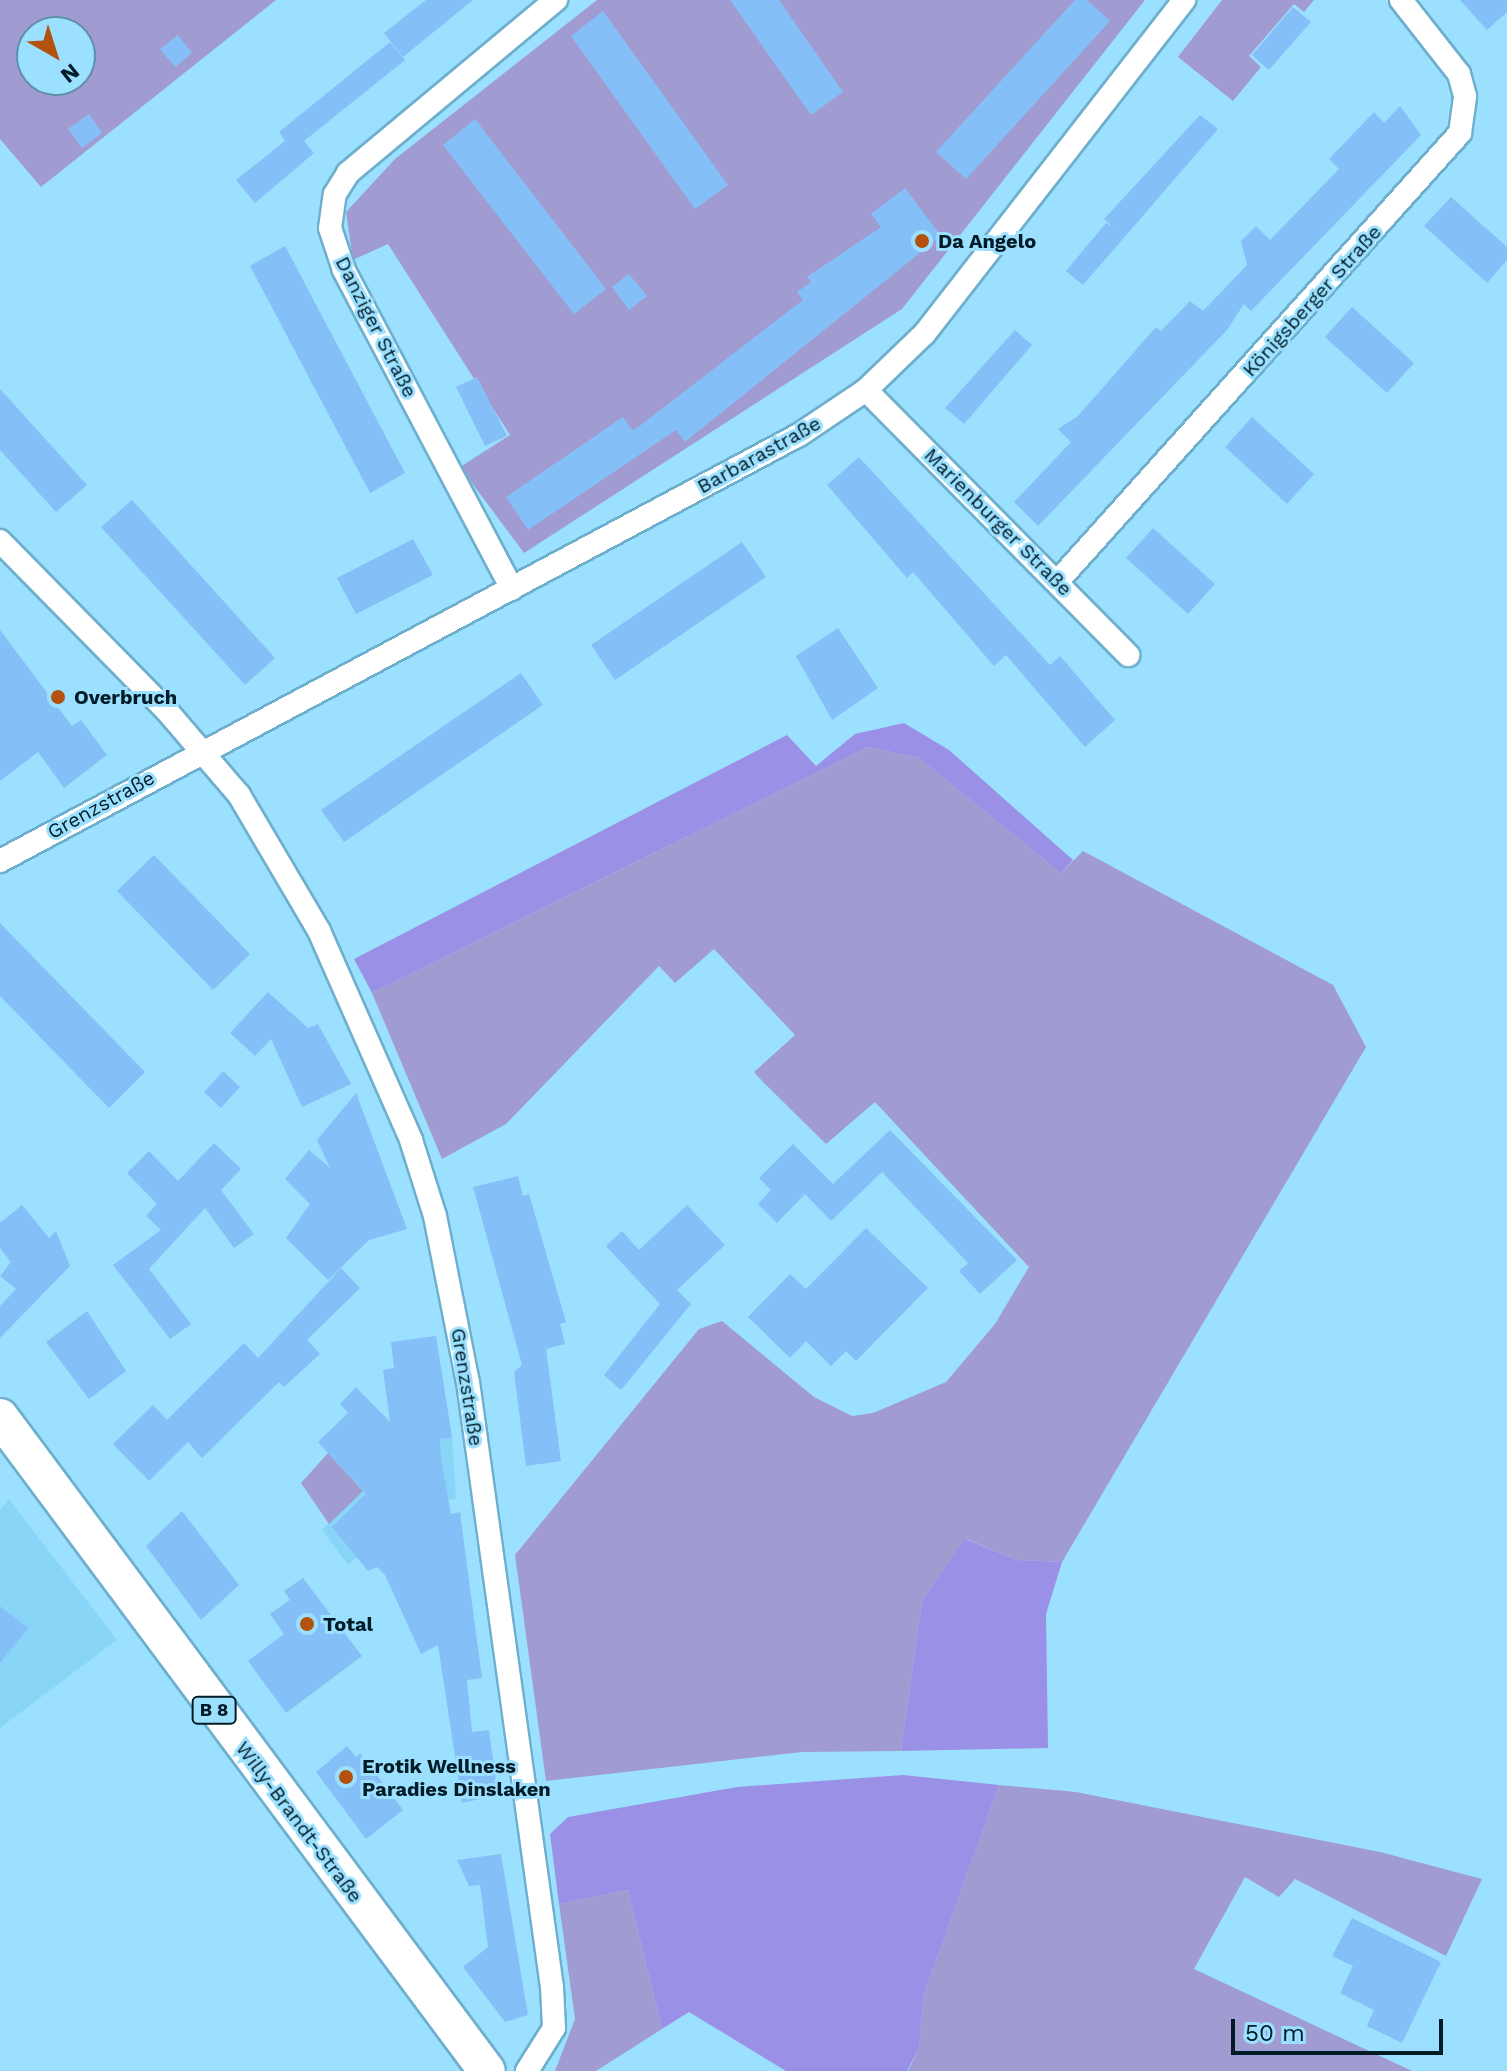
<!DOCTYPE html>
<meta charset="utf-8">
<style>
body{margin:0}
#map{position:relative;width:1507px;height:2071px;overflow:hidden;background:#9ce0ff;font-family:"Work Sans",sans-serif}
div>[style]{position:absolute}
.built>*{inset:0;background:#88d5f8}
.green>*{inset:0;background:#a09cd2}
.forest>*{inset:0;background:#9a90e6}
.building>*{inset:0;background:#85bff7}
.roads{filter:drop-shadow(2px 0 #6dafcd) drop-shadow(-2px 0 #6dafcd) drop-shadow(0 2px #6dafcd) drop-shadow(0 -2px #6dafcd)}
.street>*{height:22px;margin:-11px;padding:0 11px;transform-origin:11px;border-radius:11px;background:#fff}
.primary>*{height:36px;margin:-18px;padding:0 18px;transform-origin:18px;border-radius:18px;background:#fff}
.dots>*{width:22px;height:22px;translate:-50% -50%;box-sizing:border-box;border:4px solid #9ce0ff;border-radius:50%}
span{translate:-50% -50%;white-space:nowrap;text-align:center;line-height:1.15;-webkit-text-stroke:6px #9ce0ff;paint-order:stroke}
.shield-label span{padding:2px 6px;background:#9ce0ff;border:2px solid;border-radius:6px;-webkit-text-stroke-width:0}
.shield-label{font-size:18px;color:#011b27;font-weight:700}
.poi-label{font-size:20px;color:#011b27;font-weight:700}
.left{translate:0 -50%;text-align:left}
.street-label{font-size:20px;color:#011b27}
.north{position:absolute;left:16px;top:16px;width:80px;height:80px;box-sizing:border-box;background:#9ce0ff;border:2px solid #5e91a9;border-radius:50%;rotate:141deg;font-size:22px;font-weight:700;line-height:32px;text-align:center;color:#011b27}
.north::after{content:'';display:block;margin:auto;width:28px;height:36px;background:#b2520e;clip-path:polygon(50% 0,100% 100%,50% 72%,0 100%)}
.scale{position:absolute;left:1231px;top:2019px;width:212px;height:36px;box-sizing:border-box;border:4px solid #011b27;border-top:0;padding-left:10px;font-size:24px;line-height:28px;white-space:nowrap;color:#011b27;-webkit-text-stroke:6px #9ce0ff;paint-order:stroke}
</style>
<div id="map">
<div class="built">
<div style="clip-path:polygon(452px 1437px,456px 1499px,412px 1506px,348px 1565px,322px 1530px,411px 1443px)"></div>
<div style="clip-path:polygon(9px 1499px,117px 1640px,0 1728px,0 1510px)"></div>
</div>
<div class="green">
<div style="clip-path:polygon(evenodd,0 0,276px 0,41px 187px,0 139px,0 0,32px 32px,80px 32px,80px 80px,32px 80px,32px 32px)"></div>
<div style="clip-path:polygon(597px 0,1145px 0,902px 309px,524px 553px,460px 467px,510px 435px,388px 244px,353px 260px,346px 212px,395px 159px)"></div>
<div style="clip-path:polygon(1222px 0,1314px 0,1304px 12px,1294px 4px,1249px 56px,1261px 67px,1233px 101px,1178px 57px)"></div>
<div style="clip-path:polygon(868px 747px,919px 758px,1061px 873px,1083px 851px,1333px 985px,1366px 1047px,1062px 1562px,1017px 1560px,966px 1539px,922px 1601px,901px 1751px,802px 1752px,546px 1781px,515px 1555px,699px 1329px,722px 1321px,814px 1397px,852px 1416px,873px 1413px,946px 1382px,995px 1324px,1029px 1267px,875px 1102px,826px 1144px,764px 1083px,754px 1072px,795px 1035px,714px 949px,675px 983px,659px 966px,506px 1124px,442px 1159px,372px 993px)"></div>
<div style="clip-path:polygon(328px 1453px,363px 1491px,329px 1524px,301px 1483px)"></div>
<div style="clip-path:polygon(999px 1785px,1076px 1792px,1380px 1852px,1482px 1879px,1446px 1956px,1295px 1879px,1279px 1897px,1245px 1877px,1194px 1969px,1412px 2071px,908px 2071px,919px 2048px,924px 1994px)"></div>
<div style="clip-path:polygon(628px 1890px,662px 2029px,596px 2071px,555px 2071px,575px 2019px,559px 1904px)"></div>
</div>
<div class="forest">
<div style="clip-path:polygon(904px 723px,949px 750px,1073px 860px,1061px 873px,919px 758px,868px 747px,372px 993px,354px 959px,787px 735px,816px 766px,855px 734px)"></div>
<div style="clip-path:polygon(965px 1539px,1017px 1560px,1062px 1562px,1046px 1614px,1048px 1748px,901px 1751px,922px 1601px)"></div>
<div style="clip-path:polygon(903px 1775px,999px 1785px,924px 1994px,919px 2048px,907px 2071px,786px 2071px,689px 2012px,662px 2029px,628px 1890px,559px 1904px,550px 1834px,568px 1817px,737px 1787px)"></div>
</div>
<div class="building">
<div style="clip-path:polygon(426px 0,473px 0,403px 57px,384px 33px)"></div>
<div style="clip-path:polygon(730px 0,779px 0,843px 92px,811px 115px)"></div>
<div style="clip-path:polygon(1075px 0,1087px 0,1110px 21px,966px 179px,936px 152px)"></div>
<div style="clip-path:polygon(1460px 0,1507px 0,1507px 12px,1487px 30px)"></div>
<div style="clip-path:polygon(1293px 7px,1311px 22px,1269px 70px,1252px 55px)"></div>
<div style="clip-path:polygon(603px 11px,728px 185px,695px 209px,571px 36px)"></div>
<div style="clip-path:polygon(178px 35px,192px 53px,175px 67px,160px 49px)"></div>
<div style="clip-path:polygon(390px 42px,405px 60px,304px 141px,314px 153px,255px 203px,236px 180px,285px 141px,279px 132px)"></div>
<div style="clip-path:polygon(1400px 106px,1421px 135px,1251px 311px,1244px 304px,1227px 330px,1038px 526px,1014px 502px,1071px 442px,1058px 429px,1078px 416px,1156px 327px,1161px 331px,1190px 301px,1203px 311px,1247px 265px,1241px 241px,1256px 226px,1270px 240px,1339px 169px,1329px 159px,1351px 136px,1374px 112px,1384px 123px)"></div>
<div style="clip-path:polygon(89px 114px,102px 133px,82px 148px,68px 129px)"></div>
<div style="clip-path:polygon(1200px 115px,1218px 129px,1083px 285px,1066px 271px,1106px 223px,1114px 229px,1104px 219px)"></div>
<div style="clip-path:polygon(475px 119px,606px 289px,574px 314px,443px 145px)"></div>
<div style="clip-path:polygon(905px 188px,941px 236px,685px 442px,676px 430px,528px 530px,506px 497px,623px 417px,633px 431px,803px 300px,797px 292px,811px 282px,807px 277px,881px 227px,871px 214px)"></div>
<div style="clip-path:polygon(1451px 197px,1507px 247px,1507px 260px,1487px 283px,1424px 226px)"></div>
<div style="clip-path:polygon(285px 246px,405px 473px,370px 493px,250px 266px)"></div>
<div style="clip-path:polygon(629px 274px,647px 296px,629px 310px,612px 287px)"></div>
<div style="clip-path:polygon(1352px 307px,1414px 363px,1387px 393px,1325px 337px)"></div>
<div style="clip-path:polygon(1015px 330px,1032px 345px,964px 424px,945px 408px)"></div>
<div style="clip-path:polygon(477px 377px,507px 436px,485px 446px,456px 387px)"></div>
<div style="clip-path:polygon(0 389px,87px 485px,56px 512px,0 450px)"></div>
<div style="clip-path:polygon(1252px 417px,1314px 474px,1287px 504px,1225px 447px)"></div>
<div style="clip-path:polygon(859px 457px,1050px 665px,1060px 656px,1115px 720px,1085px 747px,1006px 655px,994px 666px,913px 572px,907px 578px,827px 485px)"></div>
<div style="clip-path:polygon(132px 500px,275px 658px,245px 685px,101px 527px)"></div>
<div style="clip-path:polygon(1153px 528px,1215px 584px,1188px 614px,1126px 558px)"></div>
<div style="clip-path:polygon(413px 539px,433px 575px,356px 614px,337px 578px)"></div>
<div style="clip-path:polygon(742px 542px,766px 577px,615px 680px,591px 645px)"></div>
<div style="clip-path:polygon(838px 628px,878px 688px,832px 720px,796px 656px)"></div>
<div style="clip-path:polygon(0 630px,72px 726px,81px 720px,107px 755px,64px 788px,38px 752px,0 781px)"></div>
<div style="clip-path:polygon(521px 673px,543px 705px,344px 842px,321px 810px)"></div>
<div style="clip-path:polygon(154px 855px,250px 954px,213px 990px,117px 891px)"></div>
<div style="clip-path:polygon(0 923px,145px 1072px,109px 1108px,0 996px)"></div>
<div style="clip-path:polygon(268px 992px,308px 1028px,318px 1024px,351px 1084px,302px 1107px,271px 1039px,255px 1056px,230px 1033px)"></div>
<div style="clip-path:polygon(223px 1071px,240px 1087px,221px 1108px,204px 1092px)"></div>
<div style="clip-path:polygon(356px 1093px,407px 1229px,369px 1240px,328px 1280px,286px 1238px,310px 1204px,285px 1179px,309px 1150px,330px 1168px,317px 1140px)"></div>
<div style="clip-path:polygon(890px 1130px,1017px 1260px,980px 1294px,959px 1271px,968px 1263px,882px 1172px,831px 1221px,805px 1194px,777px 1223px,758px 1204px,771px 1190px,759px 1178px,793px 1144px,833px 1184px)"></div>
<div style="clip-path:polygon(214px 1143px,241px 1169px,221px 1190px,254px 1234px,234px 1248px,205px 1208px,149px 1269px,191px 1324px,170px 1339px,113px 1265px,161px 1230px,146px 1216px,157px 1204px,127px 1173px,149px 1151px,178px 1181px)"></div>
<div style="clip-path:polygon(518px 1176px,523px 1196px,529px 1194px,566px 1322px,560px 1324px,565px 1344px,546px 1349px,561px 1461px,526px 1466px,514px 1372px,522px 1365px,473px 1187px)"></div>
<div style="clip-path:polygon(22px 1205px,49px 1238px,56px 1231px,70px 1266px,0 1338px,0 1306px,16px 1289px,0 1276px,11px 1262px,0 1248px,0 1223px)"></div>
<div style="clip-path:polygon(687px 1205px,725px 1245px,677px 1290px,691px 1304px,621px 1390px,604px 1375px,660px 1304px,606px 1246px,622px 1231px,639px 1250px)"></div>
<div style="clip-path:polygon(866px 1228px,928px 1288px,856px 1361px,846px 1351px,831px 1366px,806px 1341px,790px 1358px,748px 1317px,790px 1274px,806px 1289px)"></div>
<div style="clip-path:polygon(341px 1268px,360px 1288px,307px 1340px,320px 1354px,284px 1387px,279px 1382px,202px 1458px,188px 1442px,149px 1481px,113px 1444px,153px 1405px,167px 1420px,244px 1343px,258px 1358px)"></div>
<div style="clip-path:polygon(87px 1311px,126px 1371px,89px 1399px,46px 1342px)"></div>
<div style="clip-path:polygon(436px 1336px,452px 1437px,440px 1439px,441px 1459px,451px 1514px,460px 1512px,482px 1678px,467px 1680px,472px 1732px,489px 1730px,498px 1795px,462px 1803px,438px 1645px,421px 1654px,385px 1575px,377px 1567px,368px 1571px,332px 1527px,366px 1494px,318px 1442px,348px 1413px,340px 1404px,356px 1387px,390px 1422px,383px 1370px,394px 1368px,391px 1342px)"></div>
<div style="clip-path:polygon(182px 1511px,239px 1585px,201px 1620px,146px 1546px)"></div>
<div style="clip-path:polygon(303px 1578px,362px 1656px,286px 1713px,248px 1661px,284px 1634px,270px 1614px,290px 1600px,284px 1591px)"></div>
<div style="clip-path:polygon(0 1606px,28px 1628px,0 1663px)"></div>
<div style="clip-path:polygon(347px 1746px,356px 1757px,360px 1753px,403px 1810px,366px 1839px,316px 1772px)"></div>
<div style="clip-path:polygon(501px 1854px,528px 2015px,505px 2022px,463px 1967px,488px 1947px,480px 1885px,469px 1886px,457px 1860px)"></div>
<div style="clip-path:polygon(1352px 1918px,1441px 1962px,1402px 2043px,1367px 2026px,1374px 2010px,1340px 1993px,1353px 1966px,1332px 1956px)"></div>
</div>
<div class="roads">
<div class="street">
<div style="left:866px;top:390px;width:373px;rotate:45.3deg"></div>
<div style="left:0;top:541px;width:238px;rotate:45.5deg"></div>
<div style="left:167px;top:711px;width:111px;rotate:49.4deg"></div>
<div style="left:239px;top:795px;width:158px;rotate:59.5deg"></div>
<div style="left:319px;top:931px;width:228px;rotate:66.2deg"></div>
<div style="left:411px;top:1140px;width:80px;rotate:72.5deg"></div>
<div style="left:435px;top:1216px;width:169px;rotate:78.8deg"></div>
<div style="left:468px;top:1382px;width:611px;rotate:82.1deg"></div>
<div style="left:552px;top:1987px;width:41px;rotate:87.2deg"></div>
<div style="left:554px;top:2028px;width:51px;rotate:122.1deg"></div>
<div style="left:1058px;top:581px;width:602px;rotate:-48.1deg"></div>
<div style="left:1460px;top:133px;width:37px;rotate:-82deg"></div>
<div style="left:1465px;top:96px;width:23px;rotate:-105deg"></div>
<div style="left:1459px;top:74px;width:94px;rotate:-128.1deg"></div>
<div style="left:512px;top:589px;width:361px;rotate:-117.8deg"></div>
<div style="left:344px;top:270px;width:44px;rotate:-108.4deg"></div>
<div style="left:330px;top:228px;width:34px;rotate:-82deg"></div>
<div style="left:335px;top:194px;width:25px;rotate:-58deg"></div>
<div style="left:348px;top:173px;width:271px;rotate:-39.8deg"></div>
<div style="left:0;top:861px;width:905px;rotate:-28.07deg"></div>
<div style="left:799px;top:435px;width:81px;rotate:-33.9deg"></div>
<div style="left:866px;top:390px;width:82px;rotate:-44deg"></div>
<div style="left:925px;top:333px;width:422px;rotate:-52.1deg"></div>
</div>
<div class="primary">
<div style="left:0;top:1417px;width:815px;rotate:53.33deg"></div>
</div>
</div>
<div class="dots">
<div style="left:922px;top:241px;background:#b2520e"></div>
<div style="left:58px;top:697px;background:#b2520e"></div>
<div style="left:307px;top:1624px;background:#b2520e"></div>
<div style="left:346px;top:1777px;background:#b2520e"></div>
</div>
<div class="shield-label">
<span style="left:214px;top:1710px">B 8</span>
</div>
<div class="poi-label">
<span class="left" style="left:938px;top:241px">Da Angelo</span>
<span class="left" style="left:74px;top:697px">Overbruch</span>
<span class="left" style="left:323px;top:1624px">Total</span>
<span class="left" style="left:362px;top:1778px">Erotik Wellness<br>Paradies Dinslaken</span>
</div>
<div class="street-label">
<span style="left:1312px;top:301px;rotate:-48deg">Königsberger Straße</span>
<span style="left:376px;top:327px;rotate:63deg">Danziger Straße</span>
<span style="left:759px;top:455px;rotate:-29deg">Barbarastraße</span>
<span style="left:998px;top:522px;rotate:45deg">Marienburger Straße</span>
<span style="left:101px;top:805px;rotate:-29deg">Grenzstraße</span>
<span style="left:467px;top:1387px;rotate:81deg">Grenzstraße</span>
<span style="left:299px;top:1822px;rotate:53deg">Willy-Brandt-Straße</span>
</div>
<div class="north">N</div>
<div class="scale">50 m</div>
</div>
